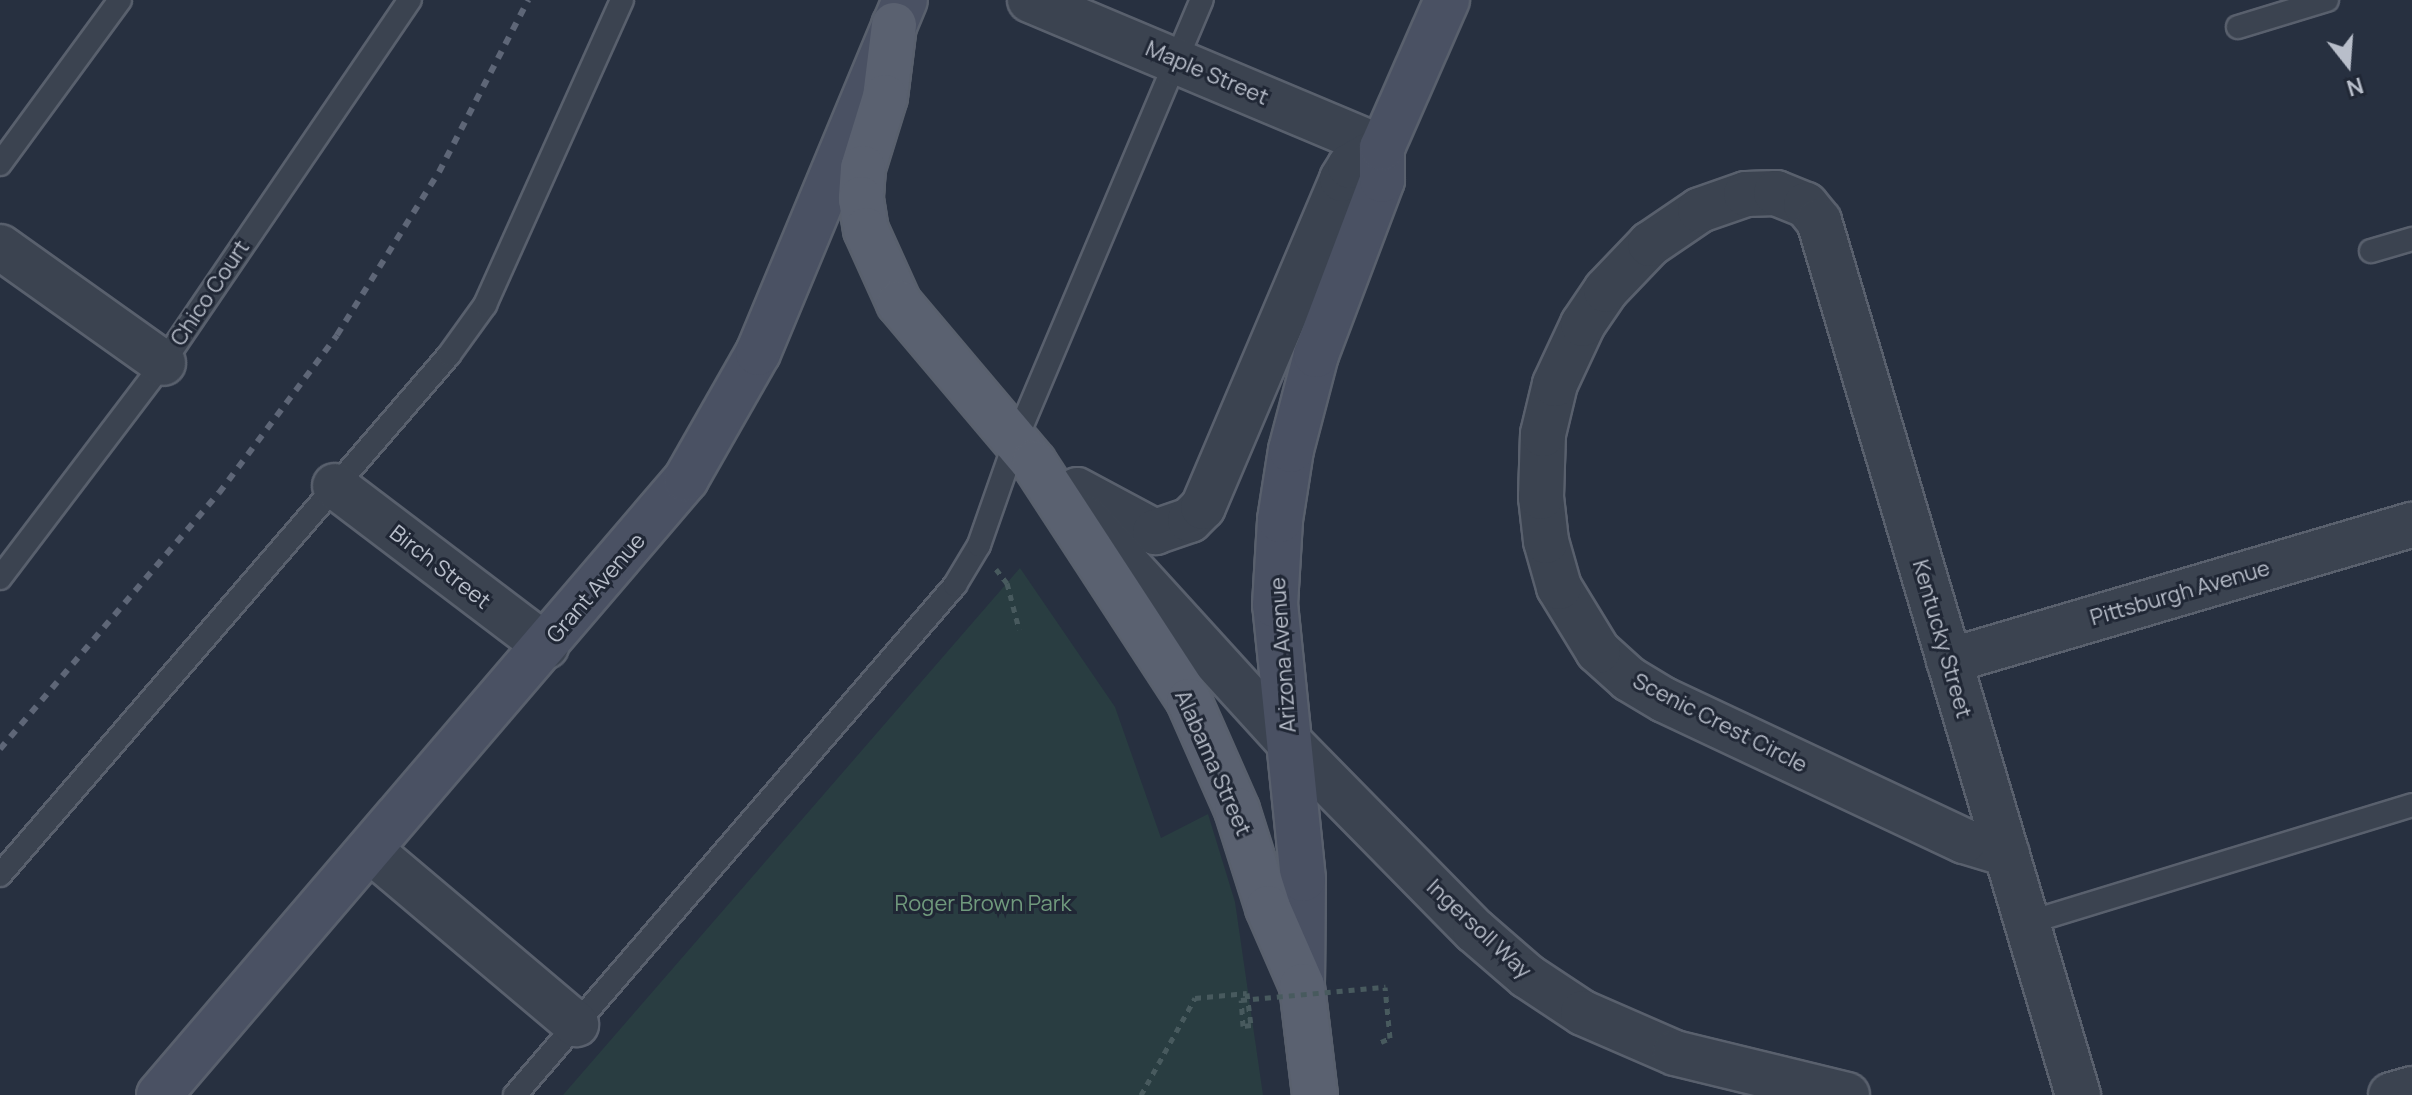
<!DOCTYPE html>
<style>
body{margin:0}
#map{position:relative;width:2412px;height:1095px;overflow:hidden;background:#273040;font-family:Manrope,sans-serif}
div>[style]{position:absolute}
.green>*{inset:0;background:#293d41}
.path>*{height:5px;margin-top:-2.5px;transform-origin:0;background:repeating-linear-gradient(90deg,#485a5e 0 6px,transparent 0 12px)}
.roads{filter:drop-shadow(2px 0 #59606d) drop-shadow(-2px 0 #59606d) drop-shadow(0 2px #59606d) drop-shadow(0 -2px #59606d)}
.lane>*{height:22px;margin:-11px;padding:0 11px;transform-origin:11px;border-radius:11px;background:#3b4350}
.street>*{height:44px;margin:-22px;padding:0 22px;transform-origin:22px;border-radius:22px;background:#3b4350}
.secondary>*{height:44px;margin:-22px;padding:0 22px;transform-origin:22px;border-radius:22px;background:#4a5163}
.primary>*{height:44px;margin:-22px;padding:0 22px;transform-origin:22px;border-radius:22px;background:#5a6170}
.rail>*{height:6px;margin-top:-3px;transform-origin:0;background:repeating-linear-gradient(90deg,#5e6677 0 8px,transparent 0 16px)}
.path-bridge>*{height:5px;margin-top:-2.5px;transform-origin:0;background:repeating-linear-gradient(90deg,#485a5e 0 6px,transparent 0 12px)}
span{translate:-50% -50%;white-space:nowrap;text-align:center;line-height:1.15;-webkit-text-stroke:6px #202735;paint-order:stroke}
.street-label{font-size:22px;color:#b8beca}
.park-label{font-size:22px;color:#709a7d}
.north{position:absolute;left:2308px;top:24px;width:80px;height:80px;-webkit-text-stroke:6px #202735;paint-order:stroke;rotate:163deg;font-size:22px;font-weight:700;line-height:32px;text-align:center;color:#b8beca}
.north::after{content:'';display:block;margin:auto;width:28px;height:36px;background:#b8beca;clip-path:polygon(50% 0,100% 100%,50% 72%,0 100%)}
</style>
<div id="map">
<div class="green">
<div style="clip-path:polygon(1020px 568px,1115px 707px,1161px 838px,1208px 814px,1235px 902px,1263px 1095px,563px 1095px)"></div>
</div>
<div class="path">
<div style="left:996px;top:569px;width:18px;rotate:52deg"></div>
<div style="left:1007px;top:583px;width:48px;rotate:75.4deg"></div>
<div style="left:1381px;top:1042px;width:10px;rotate:-24deg"></div>
<div style="left:1390px;top:1038px;width:51px;rotate:-95.6deg"></div>
<div style="left:1141px;top:1095px;width:111px;rotate:-60.9deg"></div>
<div style="left:1195px;top:998px;width:52px;rotate:-5.5deg"></div>
<div style="left:1247px;top:993px;width:32px;rotate:83deg"></div>
<div style="left:1251px;top:1025px;width:8px;rotate:173deg"></div>
<div style="left:1243px;top:1026px;width:26px;rotate:-94deg"></div>
</div>
<div class="roads">
<div class="lane">
<div style="left:2238px;top:27px;width:93px;rotate:-16.9deg"></div>
<div style="left:0;top:164px;width:203px;rotate:-53.8deg"></div>
<div style="left:2371px;top:251px;width:43px;rotate:-16.3deg"></div>
<div style="left:0;top:578px;width:270px;rotate:-52.8deg"></div>
<div style="left:163px;top:363px;width:439px;rotate:-55.8deg"></div>
<div style="left:0;top:875px;width:687px;rotate:-49.19deg"></div>
<div style="left:449px;top:355px;width:62px;rotate:-54.2deg"></div>
<div style="left:485px;top:305px;width:334px;rotate:-65.8deg"></div>
<div style="left:2030px;top:922px;width:400px;rotate:-17deg"></div>
<div style="left:515px;top:1095px;width:674px;rotate:-49.21deg"></div>
<div style="left:955px;top:585px;width:47px;rotate:-59deg"></div>
<div style="left:979px;top:545px;width:109px;rotate:-70.7deg"></div>
<div style="left:1015px;top:442px;width:480px;rotate:-67.1deg"></div>
</div>
<div class="street">
<div style="left:1030px;top:0;width:382px;rotate:22.8deg"></div>
<div style="left:0;top:247px;width:200px;rotate:35.4deg"></div>
<div style="left:335px;top:486px;width:265px;rotate:37.2deg"></div>
<div style="left:1077px;top:490px;width:89px;rotate:28.3deg"></div>
<div style="left:1155px;top:532px;width:37px;rotate:-19deg"></div>
<div style="left:1190px;top:520px;width:18px;rotate:-45deg"></div>
<div style="left:1203px;top:507px;width:356px;rotate:-67deg"></div>
<div style="left:1342px;top:179px;width:15px;rotate:-58deg"></div>
<div style="left:1350px;top:166px;width:37px;rotate:-29deg"></div>
<div style="left:1085px;top:518px;width:303px;rotate:47.7deg"></div>
<div style="left:1289px;top:742px;width:265px;rotate:45.5deg"></div>
<div style="left:1475px;top:931px;width:69px;rotate:40.9deg"></div>
<div style="left:1527px;top:976px;width:67px;rotate:33.5deg"></div>
<div style="left:1583px;top:1013px;width:100px;rotate:23.5deg"></div>
<div style="left:1675px;top:1053px;width:177px;rotate:13.7deg"></div>
<div style="left:1949px;top:661px;width:483px;rotate:-16.4deg"></div>
<div style="left:370px;top:850px;width:270px;rotate:40.2deg"></div>
<div style="left:2007px;top:854px;width:45px;rotate:-163.2deg"></div>
<div style="left:1964px;top:841px;width:331px;rotate:-154.8deg"></div>
<div style="left:1664px;top:700px;width:41px;rotate:-149deg"></div>
<div style="left:1629px;top:679px;width:42px;rotate:-137.9deg"></div>
<div style="left:1598px;top:651px;width:75px;rotate:-121.4deg"></div>
<div style="left:1559px;top:587px;width:48px;rotate:-105.8deg"></div>
<div style="left:1546px;top:541px;width:44px;rotate:-96.5deg"></div>
<div style="left:1541px;top:497px;width:63px;rotate:-88.2deg"></div>
<div style="left:1543px;top:434px;width:51px;rotate:-76.5deg"></div>
<div style="left:1555px;top:384px;width:66px;rotate:-65deg"></div>
<div style="left:1583px;top:324px;width:41px;rotate:-55.9deg"></div>
<div style="left:1606px;top:290px;width:64px;rotate:-46.3deg"></div>
<div style="left:1650px;top:244px;width:60px;rotate:-34.2deg"></div>
<div style="left:1700px;top:210px;width:49px;rotate:-19.2deg"></div>
<div style="left:1746px;top:194px;width:30px;rotate:-2deg"></div>
<div style="left:1776px;top:193px;width:32px;rotate:22deg"></div>
<div style="left:1806px;top:205px;width:21px;rotate:51deg"></div>
<div style="left:1819px;top:221px;width:912px;rotate:73.49deg"></div>
<div style="left:2391px;top:1095px;width:22px;rotate:-16deg"></div>
</div>
<div class="secondary">
<div style="left:1302px;top:986px;width:107px;rotate:-89.5deg"></div>
<div style="left:1303px;top:879px;width:275px;rotate:-95.8deg"></div>
<div style="left:1275px;top:605px;width:85px;rotate:-86.6deg"></div>
<div style="left:1280px;top:520px;width:71px;rotate:-81.1deg"></div>
<div style="left:1291px;top:450px;width:98px;rotate:-75.3deg"></div>
<div style="left:1316px;top:355px;width:187px;rotate:-69.3deg"></div>
<div style="left:1382px;top:180px;width:32px;rotate:-90deg"></div>
<div style="left:1382px;top:148px;width:162px;rotate:-66.3deg"></div>
<div style="left:159px;top:1095px;width:811px;rotate:-49.45deg"></div>
<div style="left:686px;top:479px;width:145px;rotate:-60.3deg"></div>
<div style="left:758px;top:353px;width:382px;rotate:-67.4deg"></div>
</div>
<div class="primary">
<div style="left:894px;top:25px;width:73px;rotate:97.1deg"></div>
<div style="left:885px;top:97px;width:74px;rotate:107.2deg"></div>
<div style="left:863px;top:168px;width:31px;rotate:94deg"></div>
<div style="left:861px;top:199px;width:31px;rotate:81deg"></div>
<div style="left:866px;top:230px;width:80px;rotate:65.7deg"></div>
<div style="left:899px;top:303px;width:209px;rotate:49.8deg"></div>
<div style="left:1034px;top:463px;width:284px;rotate:56.9deg"></div>
<div style="left:1189px;top:701px;width:119px;rotate:66.2deg"></div>
<div style="left:1237px;top:810px;width:103px;rotate:72.4deg"></div>
<div style="left:1268px;top:908px;width:85px;rotate:66.4deg"></div>
<div style="left:1302px;top:986px;width:110px;rotate:83.2deg"></div>
</div>
</div>
<div class="rail">
<div style="left:0;top:749px;width:337px;rotate:-49.5deg"></div>
<div style="left:219px;top:493px;width:197px;rotate:-53.2deg"></div>
<div style="left:337px;top:335px;width:192px;rotate:-58deg"></div>
<div style="left:439px;top:172px;width:194px;rotate:-62.6deg"></div>
</div>
<div class="path-bridge">
<div style="left:1241px;top:1000px;width:145px;rotate:-5.2deg"></div>
</div>
<div class="street-label">
<span style="left:1207px;top:73px;rotate:23deg">Maple Street</span>
<span style="left:210px;top:293px;rotate:-56deg">Chico Court</span>
<span style="left:440px;top:567px;rotate:38deg">Birch Street</span>
<span style="left:596px;top:588px;rotate:-49deg">Grant Avenue</span>
<span style="left:2180px;top:593px;rotate:-16deg">Pittsburgh Avenue</span>
<span style="left:1942px;top:639px;rotate:74deg">Kentucky Street</span>
<span style="left:1283px;top:655px;rotate:-94deg">Arizona Avenue</span>
<span style="left:1720px;top:723px;rotate:27deg">Scenic Crest Circle</span>
<span style="left:1213px;top:763px;rotate:66deg">Alabama Street</span>
<span style="left:1479px;top:929px;rotate:43deg">Ingersoll Way</span>
</div>
<div class="park-label">
<span style="left:983px;top:904px">Roger Brown Park</span>
</div>
<div class="north">N</div>
</div>
